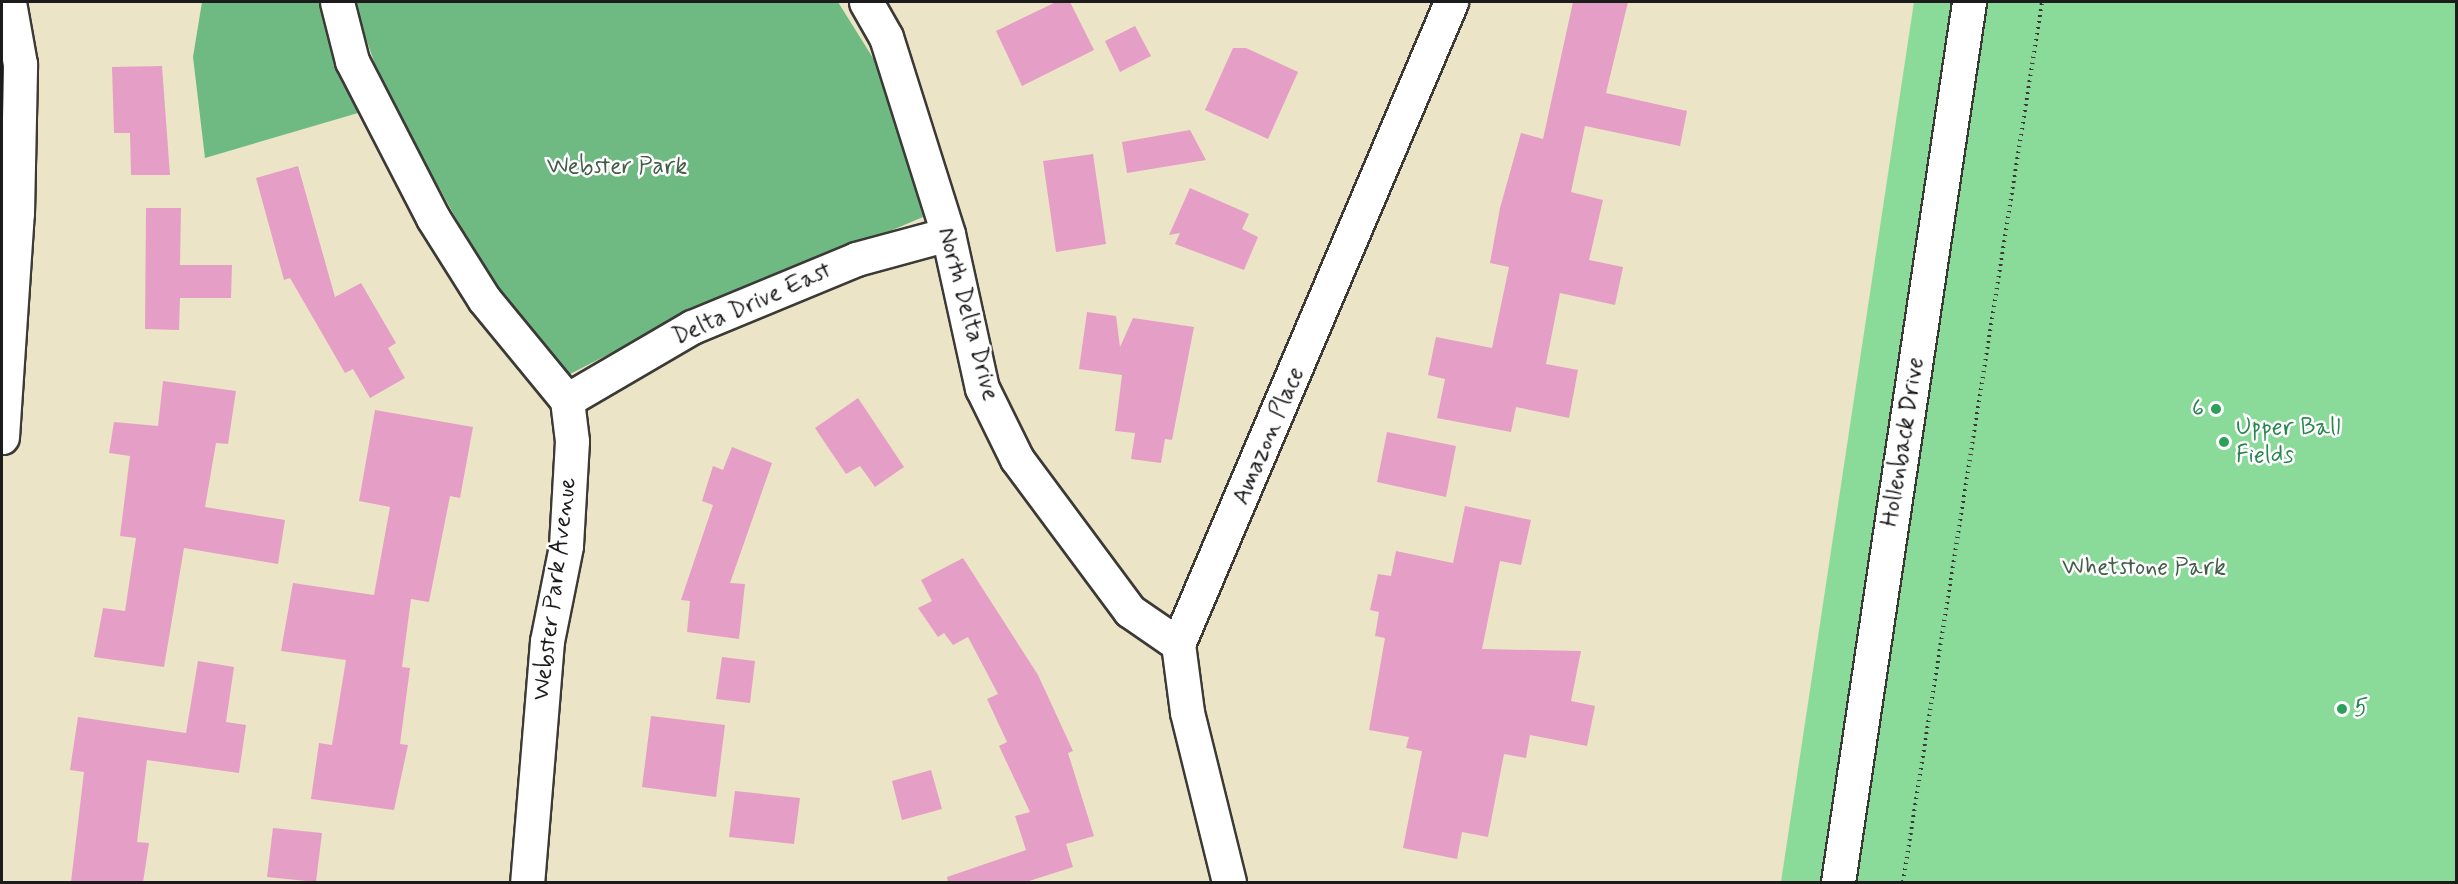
<!DOCTYPE html>
<style>
body{margin:0}
#map{position:relative;width:2458px;height:884px;overflow:hidden;background:#ebe4c6;font-family:Mynerve,sans-serif}
div>[style]{position:absolute}
.green>*{inset:0;background:#8ada9a}
.forest>*{inset:0;background:#6fba82}
.building>*{inset:0;background:#e59fc6}
.path>*{height:4px;margin-top:-2px;transform-origin:0;background:repeating-linear-gradient(90deg,#3b3a36 0 1.5px,transparent 0 6px)}
.roads{filter:drop-shadow(2px 0 #3b3a36) drop-shadow(-2px 0 #3b3a36) drop-shadow(0 2px #3b3a36) drop-shadow(0 -2px #3b3a36)}
.street>*{height:33px;margin:-16.5px;padding:0 16.5px;transform-origin:16.5px;border-radius:16.5px;background:#fff}
.dots>*{width:16px;height:16px;translate:-50% -50%;box-sizing:border-box;border:3px solid #fff;border-radius:50%}
span{translate:-50% -50%;white-space:nowrap;text-align:center;line-height:1.15;-webkit-text-stroke:5px #fff;paint-order:stroke}
.park-label{font-size:24px;color:#425e48}
.street-label{font-size:24px;color:#1c1c1c}
.leisure-label{font-size:24px;color:#27864d}
.right{translate:-100% -50%;text-align:right}
.left{translate:0 -50%;text-align:left}
.frame{position:absolute;inset:0;border:3px solid #1c1c1c;pointer-events:none}
</style>
<div id="map">
<div class="green">
<div style="clip-path:polygon(1914px 2px,2456px 2px,2456px 882px,1781px 882px)"></div>
</div>
<div class="forest">
<div style="clip-path:polygon(202px 2px,322px 2px,337px 66px,358px 113px,205px 158px,193px 57px)"></div>
<div style="clip-path:polygon(353px 2px,838px 2px,883px 74px,923px 217px,652px 332px,570px 374px,522px 328px,479px 260px,382px 84px)"></div>
</div>
<div class="building">
<div style="clip-path:polygon(1056px 2px,1070px 2px,1094px 50px,1022px 86px,996px 31px)"></div>
<div style="clip-path:polygon(1573px 2px,1628px 2px,1606px 93px,1687px 111px,1680px 146px,1585px 126px,1571px 192px,1603px 200px,1589px 260px,1623px 267px,1615px 305px,1560px 293px,1546px 364px,1578px 370px,1569px 418px,1516px 407px,1511px 432px,1437px 418px,1445px 379px,1428px 375px,1436px 337px,1492px 348px,1509px 267px,1490px 263px,1500px 208px,1521px 133px,1543px 139px)"></div>
<div style="clip-path:polygon(1135px 26px,1151px 56px,1120px 72px,1105px 41px)"></div>
<div style="clip-path:polygon(1233px 48px,1246px 48px,1298px 72px,1268px 139px,1205px 110px)"></div>
<div style="clip-path:polygon(162px 66px,170px 175px,131px 175px,130px 133px,114px 133px,112px 67px)"></div>
<div style="clip-path:polygon(1190px 130px,1206px 160px,1127px 173px,1122px 142px)"></div>
<div style="clip-path:polygon(1093px 154px,1106px 244px,1056px 252px,1043px 161px)"></div>
<div style="clip-path:polygon(298px 166px,335px 297px,361px 283px,396px 343px,388px 348px,405px 378px,370px 398px,353px 369px,345px 373px,290px 278px,284px 280px,256px 178px)"></div>
<div style="clip-path:polygon(1190px 188px,1249px 214px,1242px 229px,1258px 237px,1244px 270px,1175px 244px,1180px 233px,1169px 235px)"></div>
<div style="clip-path:polygon(146px 208px,181px 208px,180px 265px,232px 265px,231px 298px,180px 298px,179px 330px,145px 329px)"></div>
<div style="clip-path:polygon(1087px 312px,1116px 316px,1120px 347px,1133px 318px,1194px 327px,1172px 440px,1165px 439px,1161px 463px,1131px 459px,1135px 433px,1115px 431px,1122px 375px,1079px 369px)"></div>
<div style="clip-path:polygon(163px 381px,236px 391px,228px 444px,216px 443px,205px 507px,285px 520px,278px 564px,184px 548px,164px 667px,94px 657px,103px 608px,125px 611px,136px 538px,120px 536px,130px 456px,109px 453px,114px 422px,158px 426px)"></div>
<div style="clip-path:polygon(858px 398px,904px 467px,875px 487px,860px 466px,846px 474px,815px 428px)"></div>
<div style="clip-path:polygon(375px 410px,473px 427px,460px 498px,450px 496px,429px 602px,411px 599px,402px 667px,410px 668px,400px 744px,408px 745px,394px 810px,311px 799px,319px 743px,332px 745px,346px 660px,281px 651px,293px 583px,374px 595px,390px 507px,359px 501px)"></div>
<div style="clip-path:polygon(1387px 432px,1456px 446px,1446px 497px,1377px 482px)"></div>
<div style="clip-path:polygon(732px 447px,772px 463px,730px 583px,745px 584px,739px 639px,687px 632px,690px 601px,681px 600px,713px 505px,702px 501px,713px 466px,723px 470px)"></div>
<div style="clip-path:polygon(1465px 506px,1531px 520px,1521px 565px,1500px 561px,1482px 649px,1581px 651px,1571px 701px,1595px 706px,1587px 746px,1530px 735px,1526px 758px,1504px 754px,1488px 837px,1462px 832px,1457px 859px,1403px 848px,1422px 751px,1406px 748px,1409px 737px,1369px 730px,1385px 638px,1375px 636px,1379px 612px,1370px 610px,1378px 574px,1391px 576px,1396px 551px,1453px 563px)"></div>
<div style="clip-path:polygon(963px 558px,1038px 675px,1073px 751px,1068px 753px,1094px 836px,1066px 844px,1073px 867px,1026px 882px,948px 882px,947px 877px,1026px 850px,1015px 816px,1030px 812px,999px 746px,1007px 742px,987px 699px,998px 694px,968px 637px,953px 645px,944px 633px,938px 637px,918px 608px,932px 601px,921px 580px)"></div>
<div style="clip-path:polygon(722px 657px,755px 661px,750px 703px,716px 699px)"></div>
<div style="clip-path:polygon(198px 661px,234px 667px,226px 722px,246px 725px,239px 773px,147px 760px,137px 842px,149px 843px,143px 882px,71px 882px,84px 772px,70px 770px,78px 717px,186px 733px)"></div>
<div style="clip-path:polygon(651px 716px,725px 725px,716px 797px,642px 787px)"></div>
<div style="clip-path:polygon(931px 770px,942px 809px,902px 820px,892px 781px)"></div>
<div style="clip-path:polygon(735px 791px,800px 798px,794px 844px,729px 837px)"></div>
<div style="clip-path:polygon(273px 828px,322px 833px,316px 882px,267px 877px)"></div>
</div>
<div class="path">
<div style="left:1903px;top:882px;width:891px;rotate:-81.02deg"></div>
</div>
<div class="roads">
<div class="street">
<div style="left:337px;top:2px;width:61px;rotate:75.7deg"></div>
<div style="left:352px;top:61px;width:177px;rotate:62.7deg"></div>
<div style="left:433px;top:218px;width:96px;rotate:57.8deg"></div>
<div style="left:484px;top:299px;width:131px;rotate:50.6deg"></div>
<div style="left:567px;top:400px;width:41px;rotate:83deg"></div>
<div style="left:572px;top:441px;width:105px;rotate:93.3deg"></div>
<div style="left:566px;top:546px;width:97px;rotate:101.3deg"></div>
<div style="left:547px;top:641px;width:242px;rotate:94.7deg"></div>
<div style="left:866px;top:2px;width:40px;rotate:60.3deg"></div>
<div style="left:886px;top:37px;width:207px;rotate:72.5deg"></div>
<div style="left:948px;top:234px;width:158px;rotate:77.6deg"></div>
<div style="left:982px;top:388px;width:79px;rotate:63.8deg"></div>
<div style="left:1017px;top:459px;width:189px;rotate:53.4deg"></div>
<div style="left:1130px;top:611px;width:58px;rotate:34.5deg"></div>
<div style="left:567px;top:400px;width:145px;rotate:-30.3deg"></div>
<div style="left:692px;top:327px;width:178px;rotate:-22.5deg"></div>
<div style="left:856px;top:259px;width:95px;rotate:-15.2deg"></div>
<div style="left:2px;top:437px;width:225px;rotate:-86.2deg"></div>
<div style="left:17px;top:213px;width:149px;rotate:-88.8deg"></div>
<div style="left:20px;top:64px;width:63px;rotate:-100.1deg"></div>
<div style="left:1229px;top:882px;width:175px;rotate:-103.9deg"></div>
<div style="left:1187px;top:712px;width:69px;rotate:-97.5deg"></div>
<div style="left:1178px;top:644px;width:698px;rotate:-66.96deg"></div>
<div style="left:1838px;top:882px;width:890px;rotate:-81.53deg"></div>
</div>
</div>
<div class="dots">
<div style="left:2216px;top:409px;background:#2e9e5b"></div>
<div style="left:2224px;top:442px;background:#2e9e5b"></div>
<div style="left:2342px;top:709px;background:#2e9e5b"></div>
</div>
<div class="park-label">
<span style="left:617px;top:167px">Webster Park</span>
<span style="left:2144px;top:568px">Whetstone Park</span>
</div>
<div class="street-label">
<span style="left:752px;top:304px;rotate:-24deg">Delta Drive East</span>
<span style="left:968px;top:314px;rotate:75deg">North Delta Drive</span>
<span style="left:1269px;top:436px;rotate:-67deg">Amazon Place</span>
<span style="left:1903px;top:442px;rotate:-81deg">Hollenback Drive</span>
<span style="left:555px;top:589px;rotate:-83deg">Webster Park Avenue</span>
</div>
<div class="leisure-label">
<span class="right" style="left:2204px;top:409px">6</span>
<span class="left" style="left:2236px;top:442px">Upper Ball<br>Fields</span>
<span class="left" style="left:2354px;top:709px">5</span>
</div>
<div class="frame"></div>
</div>
